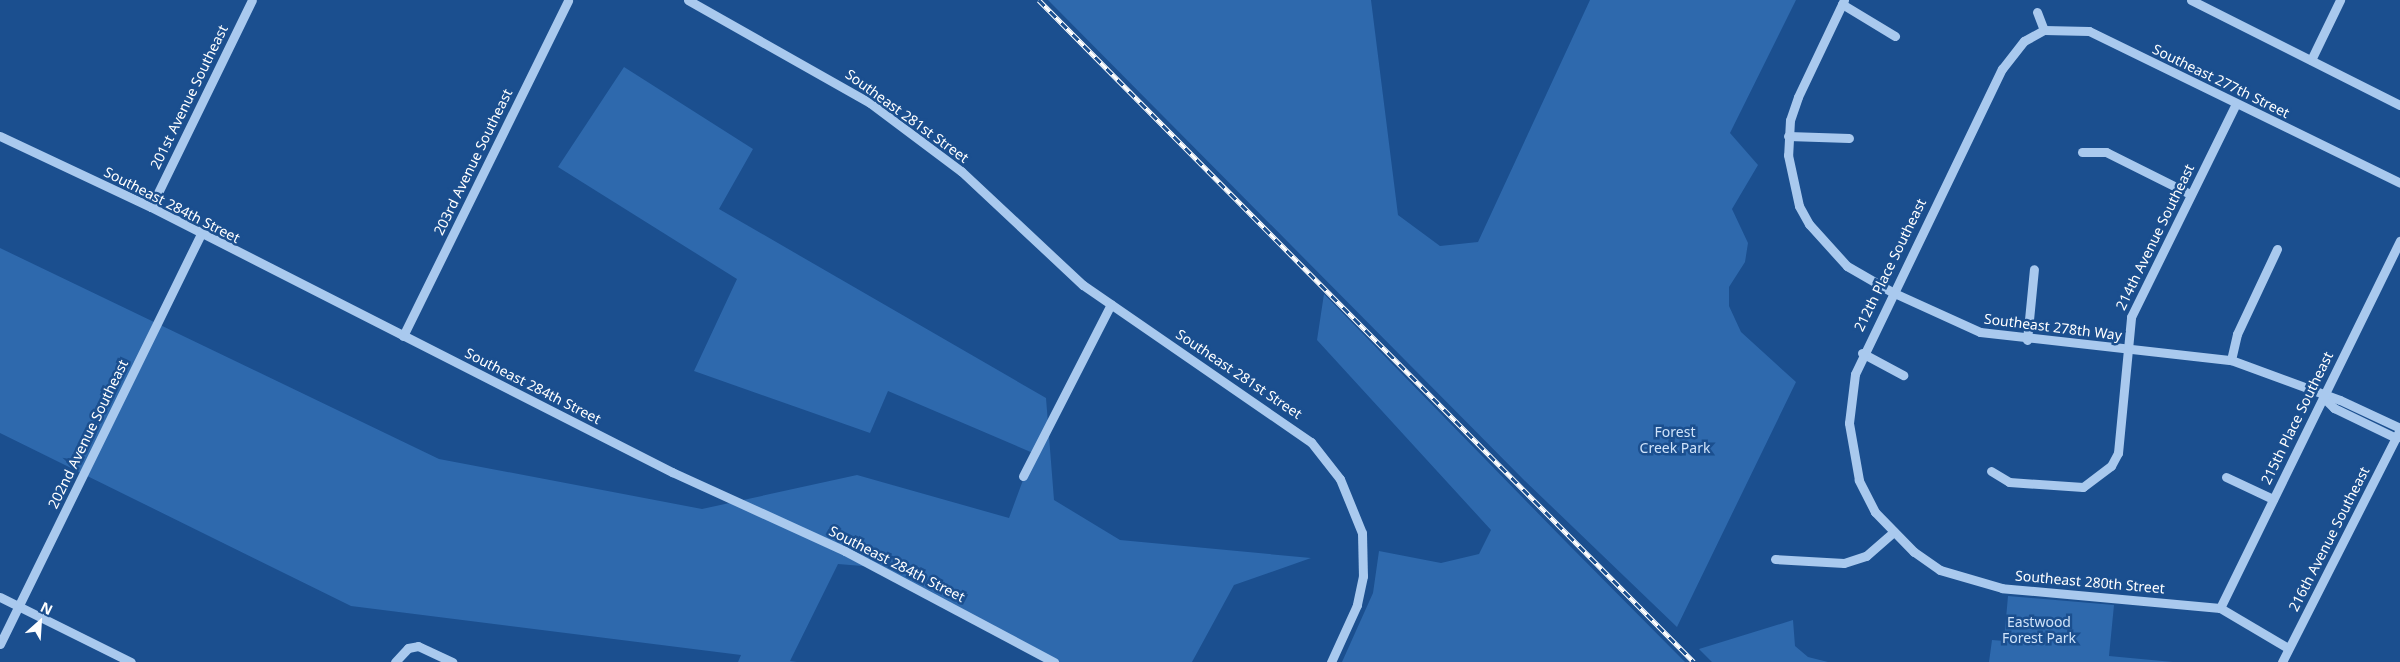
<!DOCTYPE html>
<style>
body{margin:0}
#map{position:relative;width:2400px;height:662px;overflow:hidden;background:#1b4f8f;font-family:"Noto Sans",sans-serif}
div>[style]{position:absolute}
.green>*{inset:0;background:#2e69ad}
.minor>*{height:9px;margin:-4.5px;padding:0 4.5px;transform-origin:4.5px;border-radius:4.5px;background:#a9c9ee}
.rail>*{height:4.5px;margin-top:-2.25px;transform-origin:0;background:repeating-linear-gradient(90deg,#1b4f8f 0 8px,#fff 0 16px);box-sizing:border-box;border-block:1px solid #fff}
span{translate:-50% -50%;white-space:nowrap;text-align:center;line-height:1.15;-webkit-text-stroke:5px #1b4f8f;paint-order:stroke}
.street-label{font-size:14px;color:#fff}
.park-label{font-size:14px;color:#cfe3fa}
.north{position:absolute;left:15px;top:597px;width:50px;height:50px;-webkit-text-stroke:4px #1b4f8f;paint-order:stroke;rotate:26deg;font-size:14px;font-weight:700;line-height:20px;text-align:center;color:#fff}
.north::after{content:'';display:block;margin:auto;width:18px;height:22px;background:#fff;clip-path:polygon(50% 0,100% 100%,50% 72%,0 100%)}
</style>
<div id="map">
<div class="green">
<div style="clip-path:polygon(1048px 0,1371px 0,1398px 215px,1440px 246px,1478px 242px,1590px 0,1796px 0,1730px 133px,1758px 165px,1732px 209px,1748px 243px,1745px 262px,1729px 287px,1729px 306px,1741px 332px,1796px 382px,1677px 627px,1523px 479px)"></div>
<div style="clip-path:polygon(624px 67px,753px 149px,719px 209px,1046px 398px,1054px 500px,1120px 540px,1311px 558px,1234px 585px,1192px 662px,1054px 662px,875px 567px,838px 564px,790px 661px,797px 662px,738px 662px,741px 655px,351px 606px,0 433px,0 248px,439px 459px,702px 509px,857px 475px,1009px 518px,1033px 453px,888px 391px,870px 433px,694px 371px,737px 279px,558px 167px)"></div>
<div style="clip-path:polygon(1324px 294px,1568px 544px,1685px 662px,1342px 662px,1373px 593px,1379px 551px,1441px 563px,1479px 554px,1491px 530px,1317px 340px)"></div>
<div style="clip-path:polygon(2008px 596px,2114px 605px,2109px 656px,2173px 662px,1989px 662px,1992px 640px,2004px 641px)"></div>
<div style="clip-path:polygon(1793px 620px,1795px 646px,1808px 657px,1828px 662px,1712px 662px,1699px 649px)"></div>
</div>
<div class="minor">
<div style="left:688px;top:0;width:209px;rotate:29.5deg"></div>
<div style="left:870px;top:103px;width:114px;rotate:36.8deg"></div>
<div style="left:961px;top:171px;width:167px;rotate:43.1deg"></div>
<div style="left:1083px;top:285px;width:277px;rotate:34.6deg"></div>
<div style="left:1311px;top:442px;width:47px;rotate:51.9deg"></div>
<div style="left:1340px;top:479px;width:58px;rotate:67.8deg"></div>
<div style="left:1362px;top:533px;width:43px;rotate:88.7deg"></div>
<div style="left:1363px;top:576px;width:30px;rotate:102deg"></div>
<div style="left:1357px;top:605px;width:63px;rotate:114.5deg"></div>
<div style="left:1844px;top:0;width:107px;rotate:115.4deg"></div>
<div style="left:1798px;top:97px;width:24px;rotate:109deg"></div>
<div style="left:1790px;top:120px;width:35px;rotate:93deg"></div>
<div style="left:1788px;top:155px;width:52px;rotate:77.8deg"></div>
<div style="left:1799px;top:206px;width:21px;rotate:61deg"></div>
<div style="left:1809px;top:224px;width:57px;rotate:47.9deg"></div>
<div style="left:1847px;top:266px;width:52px;rotate:30deg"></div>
<div style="left:1892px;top:292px;width:97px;rotate:24.4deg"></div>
<div style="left:1980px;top:332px;width:253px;rotate:6.4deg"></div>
<div style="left:2231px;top:360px;width:116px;rotate:20.2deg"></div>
<div style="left:2340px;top:400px;width:66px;rotate:25deg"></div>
<div style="left:2191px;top:0;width:234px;rotate:26.7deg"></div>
<div style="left:1842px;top:4px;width:62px;rotate:31.1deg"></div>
<div style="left:2037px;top:12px;width:19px;rotate:69deg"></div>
<div style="left:2311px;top:60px;width:67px;rotate:-64.2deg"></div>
<div style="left:0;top:136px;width:167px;rotate:25.2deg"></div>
<div style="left:151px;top:207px;width:585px;rotate:26.96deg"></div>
<div style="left:672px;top:472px;width:190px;rotate:24.5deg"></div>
<div style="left:845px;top:551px;width:237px;rotate:28deg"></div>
<div style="left:1788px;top:136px;width:61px;rotate:1.9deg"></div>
<div style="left:2082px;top:152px;width:24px"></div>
<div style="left:2106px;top:152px;width:94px;rotate:26.6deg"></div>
<div style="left:151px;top:207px;width:230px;rotate:-64deg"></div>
<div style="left:403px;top:336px;width:374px;rotate:-63.8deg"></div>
<div style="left:2027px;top:340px;width:71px;rotate:-84.4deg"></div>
<div style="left:1862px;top:353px;width:47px;rotate:28.2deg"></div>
<div style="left:2231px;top:360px;width:27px;rotate:-77deg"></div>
<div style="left:2237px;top:334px;width:94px;rotate:-64.8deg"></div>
<div style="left:2323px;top:397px;width:16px;rotate:45deg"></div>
<div style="left:2334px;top:408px;width:69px;rotate:25.8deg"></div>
<div style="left:1991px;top:471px;width:21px;rotate:31deg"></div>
<div style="left:2009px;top:482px;width:74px;rotate:3.9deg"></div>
<div style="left:2083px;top:487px;width:35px;rotate:-37deg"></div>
<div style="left:2111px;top:466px;width:15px;rotate:-62deg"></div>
<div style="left:2118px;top:453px;width:137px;rotate:-84.5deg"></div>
<div style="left:2131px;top:317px;width:237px;rotate:-63.8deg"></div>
<div style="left:1023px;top:476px;width:193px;rotate:-62.9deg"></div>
<div style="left:2226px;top:477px;width:52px;rotate:25.1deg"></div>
<div style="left:1775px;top:559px;width:69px;rotate:3.3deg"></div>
<div style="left:1844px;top:563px;width:23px;rotate:-18deg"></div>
<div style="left:1866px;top:556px;width:37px;rotate:-41deg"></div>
<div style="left:0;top:597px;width:146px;rotate:26.4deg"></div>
<div style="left:2220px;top:608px;width:409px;rotate:-63.9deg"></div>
<div style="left:0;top:644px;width:455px;rotate:-63.9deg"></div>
<div style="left:2288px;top:648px;width:79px;rotate:-149.5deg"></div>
<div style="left:2220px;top:608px;width:219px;rotate:-174.8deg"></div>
<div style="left:2002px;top:588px;width:65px;rotate:-163.8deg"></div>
<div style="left:1940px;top:570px;width:32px;rotate:-145deg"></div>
<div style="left:1914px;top:552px;width:56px;rotate:-134.3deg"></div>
<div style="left:1875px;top:512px;width:36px;rotate:-117deg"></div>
<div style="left:1859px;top:480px;width:58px;rotate:-100deg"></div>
<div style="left:1849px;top:423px;width:49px;rotate:-83deg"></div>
<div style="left:1855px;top:374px;width:339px;rotate:-64.3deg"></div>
<div style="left:2002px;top:69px;width:36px;rotate:-52deg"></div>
<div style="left:2024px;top:41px;width:23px;rotate:-29deg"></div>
<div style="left:2044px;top:30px;width:45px;rotate:1.3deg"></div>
<div style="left:2089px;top:31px;width:346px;rotate:26deg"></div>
<div style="left:395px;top:662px;width:19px;rotate:-47deg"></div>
<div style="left:408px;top:648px;width:10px;rotate:-11deg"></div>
<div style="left:418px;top:646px;width:38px;rotate:25deg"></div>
<div style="left:2282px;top:662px;width:261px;rotate:-63.1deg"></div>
</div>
<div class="rail">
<div style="left:1039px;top:0;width:931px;rotate:45.3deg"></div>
</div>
<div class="street-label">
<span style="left:2221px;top:81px;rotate:26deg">Southeast 277th Street</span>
<span style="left:189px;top:97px;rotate:-64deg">201st Avenue Southeast</span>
<span style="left:907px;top:116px;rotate:36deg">Southeast 281st Street</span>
<span style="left:473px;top:162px;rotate:-64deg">203rd Avenue Southeast</span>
<span style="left:172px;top:205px;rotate:27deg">Southeast 284th Street</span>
<span style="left:2155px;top:237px;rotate:-64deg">214th Avenue Southeast</span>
<span style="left:1890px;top:265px;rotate:-64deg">212th Place Southeast</span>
<span style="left:2053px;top:327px;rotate:7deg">Southeast 278th Way</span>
<span style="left:1239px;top:374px;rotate:34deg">Southeast 281st Street</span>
<span style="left:533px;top:386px;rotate:27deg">Southeast 284th Street</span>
<span style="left:2297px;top:418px;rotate:-64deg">215th Place Southeast</span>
<span style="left:88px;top:434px;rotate:-64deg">202nd Avenue Southeast</span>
<span style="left:2329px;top:539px;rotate:-63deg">216th Avenue Southeast</span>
<span style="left:897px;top:564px;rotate:27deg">Southeast 284th Street</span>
<span style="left:2090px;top:582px;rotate:5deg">Southeast 280th Street</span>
</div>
<div class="park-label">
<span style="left:1675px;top:440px">Forest<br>Creek Park</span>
<span style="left:2039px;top:630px">Eastwood<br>Forest Park</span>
</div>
<div class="north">N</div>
</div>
